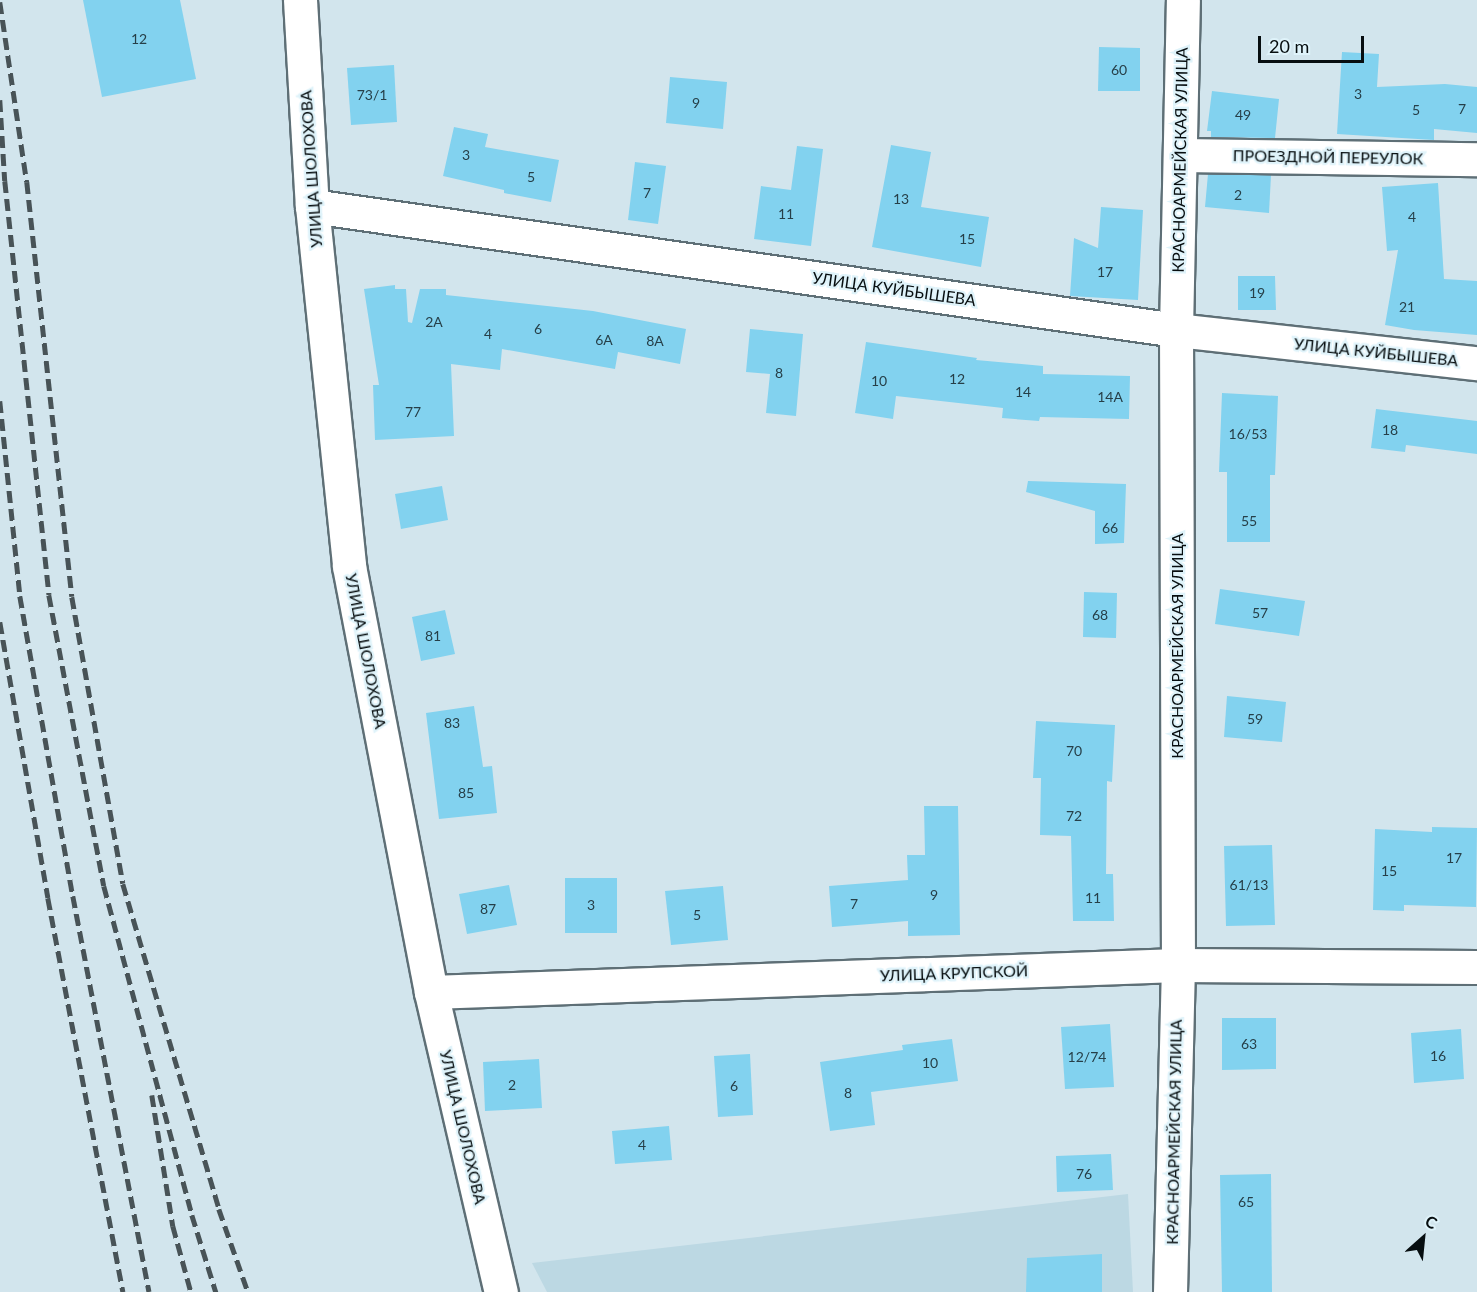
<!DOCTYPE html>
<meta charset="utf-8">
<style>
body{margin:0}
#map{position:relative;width:1477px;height:1292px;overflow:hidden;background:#d2e5ed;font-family:Lato,sans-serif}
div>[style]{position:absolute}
.built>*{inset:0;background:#bcd8e3}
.building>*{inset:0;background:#82d2ef}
.roads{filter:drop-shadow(2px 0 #5e6f76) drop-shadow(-2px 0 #5e6f76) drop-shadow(0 2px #5e6f76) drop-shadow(0 -2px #5e6f76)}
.minor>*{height:33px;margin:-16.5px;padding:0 16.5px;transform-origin:16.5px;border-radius:16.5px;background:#fff}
.rail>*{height:4.5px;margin-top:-2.25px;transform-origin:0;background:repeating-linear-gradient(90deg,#485357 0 12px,transparent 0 18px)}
span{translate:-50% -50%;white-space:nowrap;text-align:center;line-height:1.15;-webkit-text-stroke:4.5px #dff3fa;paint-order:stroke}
.number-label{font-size:14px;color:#263f48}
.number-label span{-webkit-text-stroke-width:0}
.street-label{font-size:16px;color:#070e10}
.north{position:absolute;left:1393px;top:1208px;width:60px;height:60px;-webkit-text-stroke:4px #dff3fa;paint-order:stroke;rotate:27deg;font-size:16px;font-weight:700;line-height:24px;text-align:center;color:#070e10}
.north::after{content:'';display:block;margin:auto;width:21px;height:27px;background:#070e10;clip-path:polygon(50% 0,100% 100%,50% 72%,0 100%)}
.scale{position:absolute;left:1258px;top:36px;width:106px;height:27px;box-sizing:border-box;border:3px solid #070e10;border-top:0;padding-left:8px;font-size:18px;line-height:21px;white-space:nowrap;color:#070e10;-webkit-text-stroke:4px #dff3fa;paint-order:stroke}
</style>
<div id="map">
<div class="built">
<div style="clip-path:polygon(1128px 1194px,1133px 1292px,547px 1292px,532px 1263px)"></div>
</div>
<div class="building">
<div style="clip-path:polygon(83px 0,180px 0,196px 79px,102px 97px)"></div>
<div style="clip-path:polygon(1099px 47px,1140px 48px,1140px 91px,1098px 91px)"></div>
<div style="clip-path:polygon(1342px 52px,1379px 54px,1377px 87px,1445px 84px,1477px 87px,1477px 133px,1434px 129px,1434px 140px,1337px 134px)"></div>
<div style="clip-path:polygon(394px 65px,397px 122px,351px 125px,347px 68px)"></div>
<div style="clip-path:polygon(670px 77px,727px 82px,723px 129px,666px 123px)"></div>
<div style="clip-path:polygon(1212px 91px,1279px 99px,1275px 138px,1211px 137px,1211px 131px,1207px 131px)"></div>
<div style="clip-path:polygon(454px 127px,488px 134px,485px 147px,559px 160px,551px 202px,504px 193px,504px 190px,443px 176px)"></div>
<div style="clip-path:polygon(891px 145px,931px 152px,921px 207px,989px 217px,981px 267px,872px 247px)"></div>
<div style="clip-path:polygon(797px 146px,823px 149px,811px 246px,754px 239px,761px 186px,791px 190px)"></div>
<div style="clip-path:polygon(635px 162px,666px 166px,658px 224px,628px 220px)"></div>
<div style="clip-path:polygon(1208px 174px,1271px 175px,1269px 213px,1205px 207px)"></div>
<div style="clip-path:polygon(1438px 183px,1444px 279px,1477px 281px,1477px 335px,1414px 330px,1385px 325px,1398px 250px,1387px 251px,1382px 187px)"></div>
<div style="clip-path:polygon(1101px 207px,1143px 210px,1138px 300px,1070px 296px,1074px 238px,1098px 248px)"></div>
<div style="clip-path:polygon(1238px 276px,1275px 276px,1276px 310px,1238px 310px)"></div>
<div style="clip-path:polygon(395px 285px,395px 289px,406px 289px,408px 322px,412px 323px,420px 289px,446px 289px,446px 295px,593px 311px,686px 329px,680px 364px,618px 352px,615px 369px,502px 349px,500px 370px,451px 364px,454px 436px,375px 440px,373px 385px,379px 385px,364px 289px)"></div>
<div style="clip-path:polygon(750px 329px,803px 334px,796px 416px,766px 413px,770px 374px,746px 372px)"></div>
<div style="clip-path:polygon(866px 342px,977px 358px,976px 360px,1043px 366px,1043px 374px,1130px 376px,1129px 419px,1040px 417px,1039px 421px,1002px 418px,1003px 408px,896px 396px,893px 419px,855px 413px)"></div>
<div style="clip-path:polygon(1222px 393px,1278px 396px,1275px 475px,1270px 475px,1270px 542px,1227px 542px,1227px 472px,1219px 472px)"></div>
<div style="clip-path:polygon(1376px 409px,1477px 421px,1477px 454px,1406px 445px,1405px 452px,1371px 448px)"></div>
<div style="clip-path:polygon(1028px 481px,1126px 484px,1124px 543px,1095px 544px,1095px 511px,1026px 492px)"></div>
<div style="clip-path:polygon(442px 486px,448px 520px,401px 529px,395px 494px)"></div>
<div style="clip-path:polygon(1220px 589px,1305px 601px,1299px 636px,1215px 624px)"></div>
<div style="clip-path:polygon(1084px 592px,1117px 593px,1116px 638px,1083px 637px)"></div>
<div style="clip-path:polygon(445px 610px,455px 654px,421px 661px,412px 617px)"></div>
<div style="clip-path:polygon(1227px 696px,1286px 702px,1282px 742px,1224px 737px)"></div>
<div style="clip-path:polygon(474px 706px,483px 767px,492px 766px,497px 813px,439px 819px,426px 713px)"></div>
<div style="clip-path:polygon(1036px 721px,1115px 725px,1112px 782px,1107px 781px,1106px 874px,1113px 874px,1114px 921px,1073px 921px,1071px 836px,1040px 835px,1041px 778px,1033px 778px)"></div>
<div style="clip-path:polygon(924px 806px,958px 806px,960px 935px,908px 936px,908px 921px,832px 927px,829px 886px,908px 880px,907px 855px,925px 855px)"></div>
<div style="clip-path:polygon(1432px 827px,1477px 828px,1476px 907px,1404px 905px,1404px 911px,1373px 910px,1375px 829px,1432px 832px)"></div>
<div style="clip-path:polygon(1272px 845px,1275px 925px,1226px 926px,1224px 846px)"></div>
<div style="clip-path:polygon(565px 878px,617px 878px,617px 933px,565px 933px)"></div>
<div style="clip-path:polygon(509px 885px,517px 925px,467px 934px,459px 894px)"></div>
<div style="clip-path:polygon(723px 886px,728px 940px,671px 945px,665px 891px)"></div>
<div style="clip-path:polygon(1222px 1018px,1276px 1018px,1276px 1069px,1222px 1070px)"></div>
<div style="clip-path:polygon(1110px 1024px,1114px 1087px,1065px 1089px,1061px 1027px)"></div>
<div style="clip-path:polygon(1461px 1029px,1464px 1079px,1414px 1083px,1411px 1033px)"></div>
<div style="clip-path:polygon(952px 1039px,958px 1081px,871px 1092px,875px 1125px,830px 1131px,820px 1062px,903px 1050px,902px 1045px)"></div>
<div style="clip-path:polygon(750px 1054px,753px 1115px,718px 1117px,714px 1056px)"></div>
<div style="clip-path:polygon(539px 1059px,542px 1108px,485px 1111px,483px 1062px)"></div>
<div style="clip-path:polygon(669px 1126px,672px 1160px,615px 1164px,612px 1131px)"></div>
<div style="clip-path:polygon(1111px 1154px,1113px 1190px,1057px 1192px,1056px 1156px)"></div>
<div style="clip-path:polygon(1271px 1174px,1272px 1292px,1222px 1292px,1220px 1175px)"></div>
<div style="clip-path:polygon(1102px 1254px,1102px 1292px,1026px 1292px,1027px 1258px)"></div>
</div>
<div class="roads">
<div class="minor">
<div style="left:300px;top:0;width:206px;rotate:86.7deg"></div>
<div style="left:312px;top:206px;width:362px;rotate:84.1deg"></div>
<div style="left:349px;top:566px;width:434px;rotate:79.1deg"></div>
<div style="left:431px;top:992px;width:308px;rotate:76.9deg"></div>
<div style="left:1180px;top:155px;width:297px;rotate:0.8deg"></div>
<div style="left:312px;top:206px;width:873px;rotate:8.17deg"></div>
<div style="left:1176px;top:330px;width:303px;rotate:6.3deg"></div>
<div style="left:431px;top:992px;width:747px;rotate:-2.07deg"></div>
<div style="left:1178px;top:965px;width:299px;rotate:0.4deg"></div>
<div style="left:1170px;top:1292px;width:327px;rotate:-88.6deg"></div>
<div style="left:1178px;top:965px;width:635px;rotate:-90.18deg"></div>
<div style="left:1176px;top:330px;width:330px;rotate:-88.8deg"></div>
</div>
</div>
<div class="rail">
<div style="left:0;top:2px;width:182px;rotate:81.5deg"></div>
<div style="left:27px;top:182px;width:417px;rotate:83.8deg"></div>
<div style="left:72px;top:597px;width:291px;rotate:79.9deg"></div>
<div style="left:123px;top:884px;width:339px;rotate:73.5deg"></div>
<div style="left:219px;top:1209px;width:88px;rotate:70.7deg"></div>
<div style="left:0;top:100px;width:81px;rotate:86.5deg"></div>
<div style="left:5px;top:181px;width:416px;rotate:83.9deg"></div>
<div style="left:49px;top:595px;width:296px;rotate:79.3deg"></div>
<div style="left:104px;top:886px;width:341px;rotate:75deg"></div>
<div style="left:192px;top:1215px;width:81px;rotate:72.7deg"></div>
<div style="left:0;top:401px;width:196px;rotate:84.1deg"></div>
<div style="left:20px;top:596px;width:305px;rotate:80deg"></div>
<div style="left:73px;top:896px;width:403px;rotate:79.1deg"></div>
<div style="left:0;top:622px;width:280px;rotate:80.1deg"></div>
<div style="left:48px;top:898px;width:401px;rotate:79.2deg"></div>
<div style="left:152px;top:1095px;width:133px;rotate:80.9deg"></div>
<div style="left:173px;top:1226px;width:68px;rotate:74.7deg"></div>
</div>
<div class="number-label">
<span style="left:139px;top:39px">12</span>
<span style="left:1119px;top:70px">60</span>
<span style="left:1358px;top:94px">3</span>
<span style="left:372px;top:95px">73/1</span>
<span style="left:696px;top:103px">9</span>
<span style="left:1462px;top:109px">7</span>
<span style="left:1416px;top:110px">5</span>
<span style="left:1243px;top:115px">49</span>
<span style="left:466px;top:155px">3</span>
<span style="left:531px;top:177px">5</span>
<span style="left:647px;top:193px">7</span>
<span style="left:1238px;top:195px">2</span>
<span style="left:901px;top:199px">13</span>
<span style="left:786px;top:214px">11</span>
<span style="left:1412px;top:217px">4</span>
<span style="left:967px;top:239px">15</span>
<span style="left:1105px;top:272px">17</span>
<span style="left:1257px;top:293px">19</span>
<span style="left:1407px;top:307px">21</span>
<span style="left:434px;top:322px">2А</span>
<span style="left:538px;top:329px">6</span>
<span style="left:488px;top:334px">4</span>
<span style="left:604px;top:340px">6А</span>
<span style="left:655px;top:341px">8А</span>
<span style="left:779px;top:373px">8</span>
<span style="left:957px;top:379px">12</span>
<span style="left:879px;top:381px">10</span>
<span style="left:1023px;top:392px">14</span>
<span style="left:1110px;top:397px">14А</span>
<span style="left:413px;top:412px">77</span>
<span style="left:1390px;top:430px">18</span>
<span style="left:1248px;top:434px">16/53</span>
<span style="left:1249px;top:521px">55</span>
<span style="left:1110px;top:528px">66</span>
<span style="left:1260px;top:613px">57</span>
<span style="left:1100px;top:615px">68</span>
<span style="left:433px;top:636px">81</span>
<span style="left:1255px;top:719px">59</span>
<span style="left:452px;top:723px">83</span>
<span style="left:1074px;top:751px">70</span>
<span style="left:466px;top:793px">85</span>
<span style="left:1074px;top:816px">72</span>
<span style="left:1454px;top:858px">17</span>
<span style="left:1389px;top:871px">15</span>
<span style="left:1249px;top:885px">61/13</span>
<span style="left:934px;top:895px">9</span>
<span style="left:1093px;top:898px">11</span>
<span style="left:854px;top:904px">7</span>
<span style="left:591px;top:905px">3</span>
<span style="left:488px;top:909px">87</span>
<span style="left:697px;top:915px">5</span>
<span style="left:1249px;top:1044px">63</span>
<span style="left:1438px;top:1056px">16</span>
<span style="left:1087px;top:1057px">12/74</span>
<span style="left:930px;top:1063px">10</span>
<span style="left:512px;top:1085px">2</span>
<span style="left:734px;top:1086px">6</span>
<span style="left:848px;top:1093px">8</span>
<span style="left:642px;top:1145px">4</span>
<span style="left:1084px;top:1174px">76</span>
<span style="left:1246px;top:1202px">65</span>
</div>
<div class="street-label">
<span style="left:1328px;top:157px;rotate:1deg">ПРОЕЗДНОЙ ПЕРЕУЛОК</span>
<span style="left:1180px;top:160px;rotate:-89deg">КРАСНОАРМЕЙСКАЯ УЛИЦА</span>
<span style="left:311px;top:169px;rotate:-94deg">УЛИЦА ШОЛОХОВА</span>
<span style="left:894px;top:289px;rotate:8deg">УЛИЦА КУЙБЫШЕВА</span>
<span style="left:1376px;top:352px;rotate:6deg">УЛИЦА КУЙБЫШЕВА</span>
<span style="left:1177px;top:646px;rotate:-90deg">КРАСНОАРМЕЙСКАЯ УЛИЦА</span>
<span style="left:366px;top:651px;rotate:79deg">УЛИЦА ШОЛОХОВА</span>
<span style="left:954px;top:973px;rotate:-2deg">УЛИЦА КРУПСКОЙ</span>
<span style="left:463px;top:1127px;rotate:77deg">УЛИЦА ШОЛОХОВА</span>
<span style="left:1174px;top:1132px;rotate:-89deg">КРАСНОАРМЕЙСКАЯ УЛИЦА</span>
</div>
<div class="north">С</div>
<div class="scale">20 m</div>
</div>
